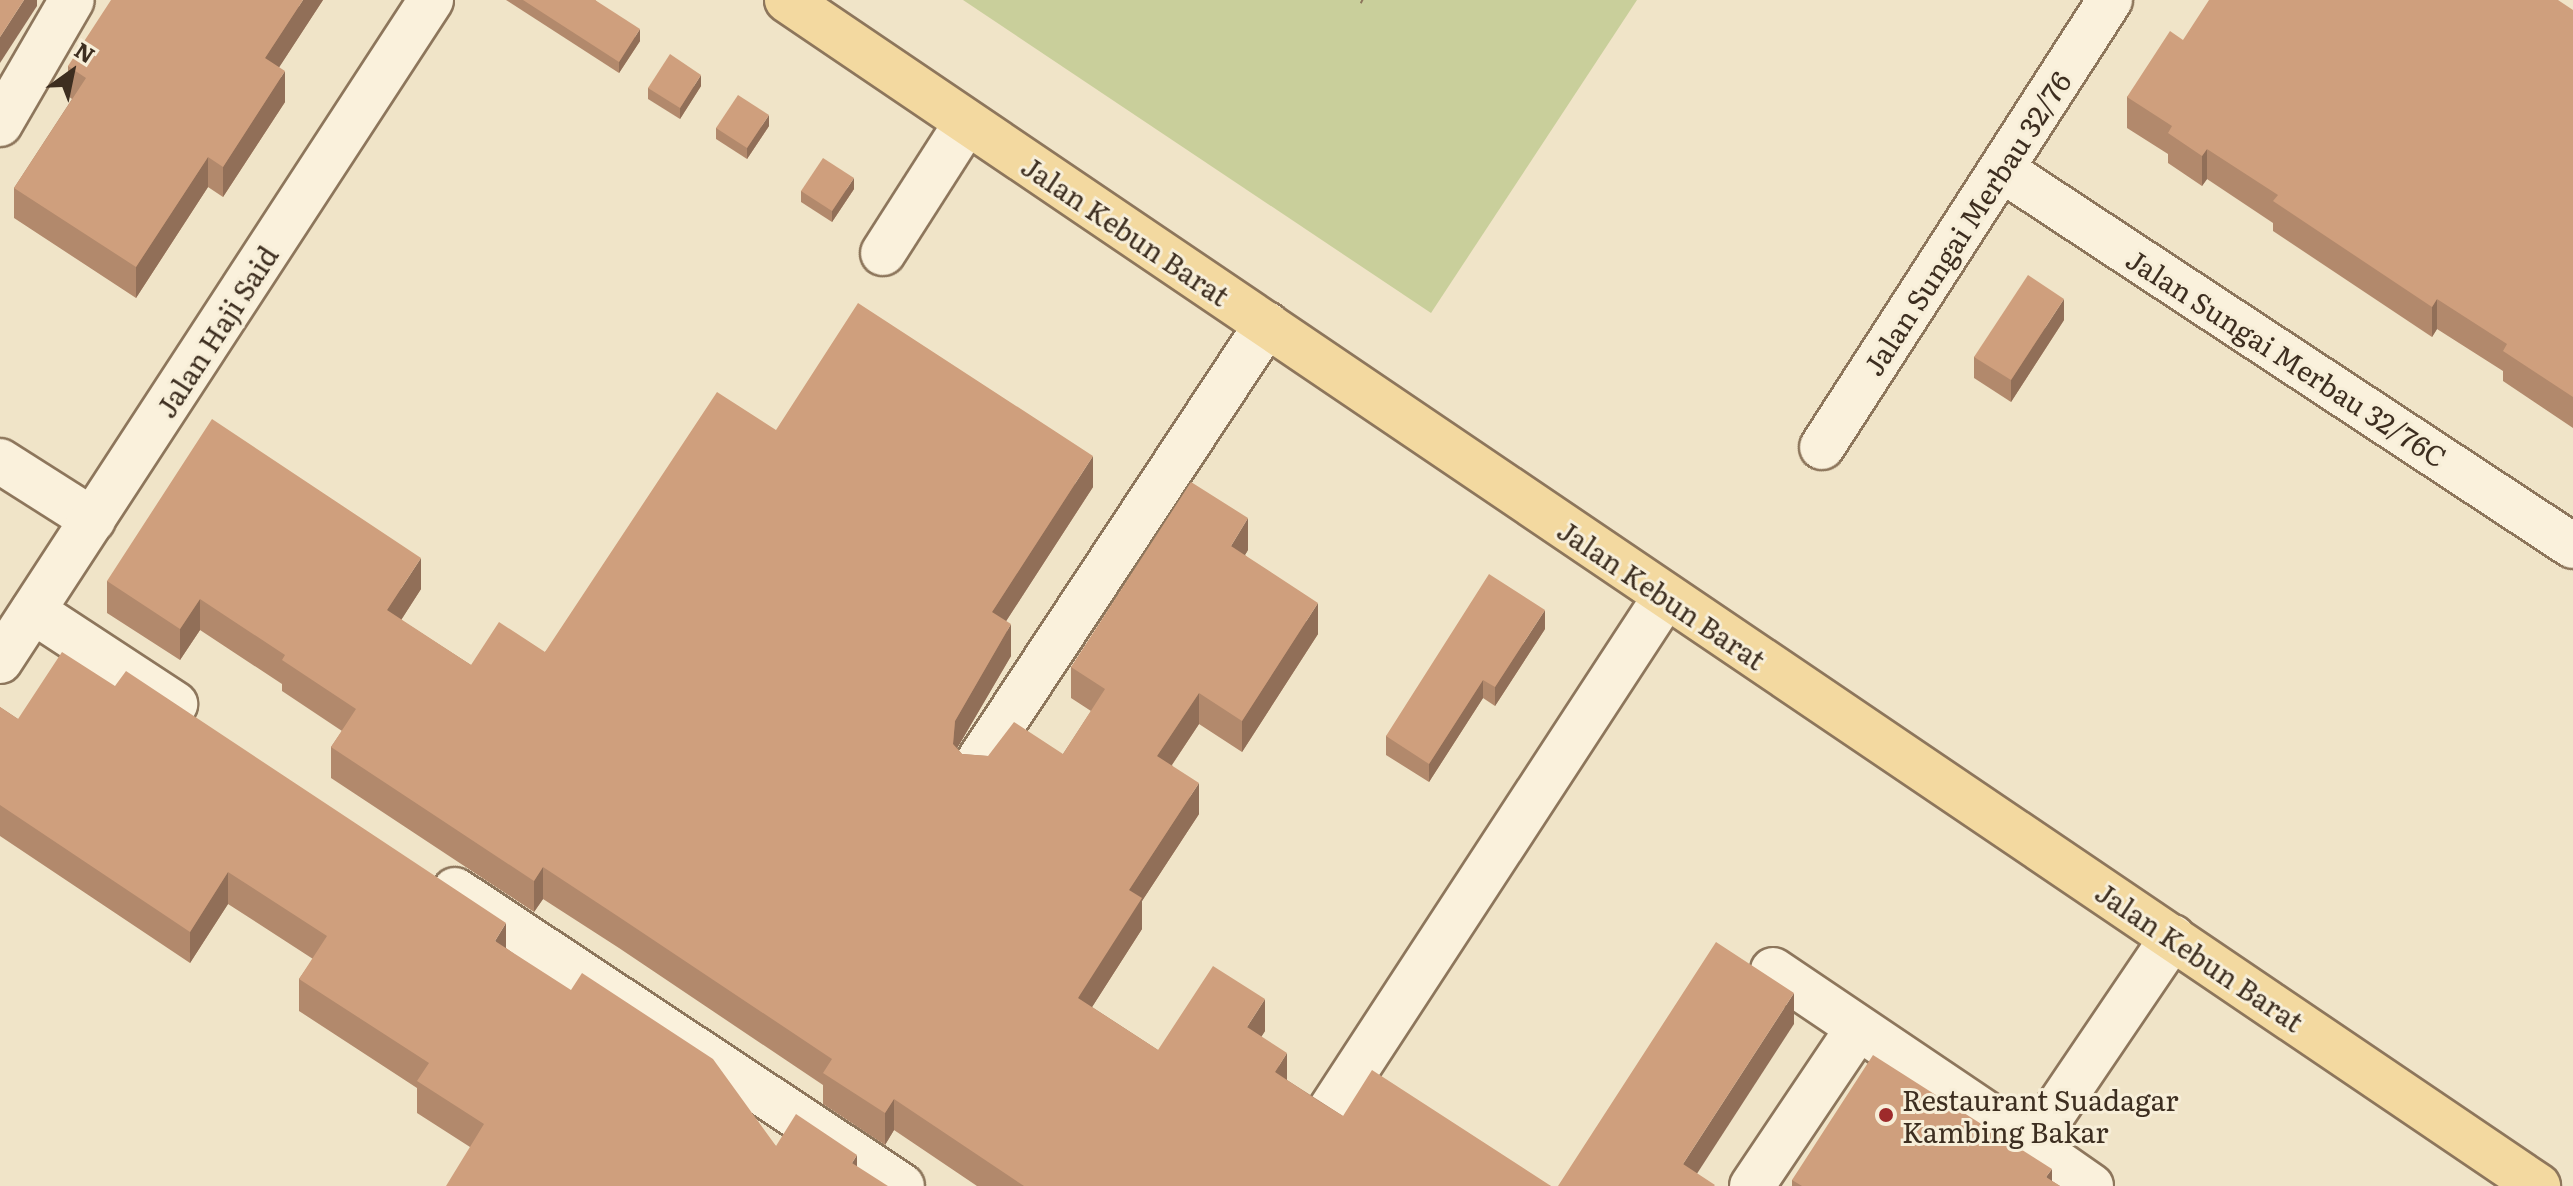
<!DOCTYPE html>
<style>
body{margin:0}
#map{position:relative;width:2573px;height:1186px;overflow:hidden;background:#f0e4c8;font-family:Literata,serif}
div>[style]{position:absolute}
.green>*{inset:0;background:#c9cf9b}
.path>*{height:5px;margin-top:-2.5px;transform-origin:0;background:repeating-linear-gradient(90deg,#8d765c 0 6px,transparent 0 10px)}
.roads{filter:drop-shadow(2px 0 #8d765c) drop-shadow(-2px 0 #8d765c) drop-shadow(0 2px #8d765c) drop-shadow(0 -2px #8d765c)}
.minor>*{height:44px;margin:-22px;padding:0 22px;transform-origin:22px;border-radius:22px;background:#faf1dc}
.major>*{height:44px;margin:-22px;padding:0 22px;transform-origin:22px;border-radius:22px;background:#f3d9a0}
.wall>*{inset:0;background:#b2896c}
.shaded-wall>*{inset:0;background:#916f58}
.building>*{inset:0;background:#cf9f7d}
.dots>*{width:22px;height:22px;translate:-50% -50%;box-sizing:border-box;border:4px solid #f7eed8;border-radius:50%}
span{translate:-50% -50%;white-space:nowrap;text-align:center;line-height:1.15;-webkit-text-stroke:6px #f7eed8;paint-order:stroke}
.street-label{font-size:28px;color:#3d2e20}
.poi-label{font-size:28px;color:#3d2e20}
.left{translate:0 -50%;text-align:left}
.north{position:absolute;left:32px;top:32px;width:80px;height:80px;-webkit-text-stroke:6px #f7eed8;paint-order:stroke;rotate:33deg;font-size:22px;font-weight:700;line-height:32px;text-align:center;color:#3d2e20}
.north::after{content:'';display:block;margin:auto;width:28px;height:36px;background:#3d2e20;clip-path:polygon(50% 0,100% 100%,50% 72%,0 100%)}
</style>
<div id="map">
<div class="green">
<div style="clip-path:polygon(963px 0,1637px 0,1431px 313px)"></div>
</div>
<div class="path">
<div style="left:1361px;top:0;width:2px;rotate:27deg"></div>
</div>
<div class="roads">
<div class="minor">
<div style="left:0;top:124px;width:143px;rotate:-59.9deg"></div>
<div style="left:2001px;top:169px;width:685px;rotate:33.39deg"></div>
<div style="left:883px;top:253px;width:154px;rotate:-57.4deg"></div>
<div style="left:1822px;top:447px;width:532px;rotate:-57.21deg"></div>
<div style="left:0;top:461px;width:110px;rotate:32.4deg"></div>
<div style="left:33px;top:611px;width:170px;rotate:33.2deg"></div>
<div style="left:0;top:661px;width:789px;rotate:-56.89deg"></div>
<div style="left:976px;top:765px;width:528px;rotate:-56.58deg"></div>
<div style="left:455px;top:890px;width:536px;rotate:33.51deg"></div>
<div style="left:1773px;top:970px;width:313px;rotate:34deg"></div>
<div style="left:1330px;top:1110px;width:613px;rotate:-56.85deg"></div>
<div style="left:1752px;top:1186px;width:190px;rotate:-56.1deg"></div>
<div style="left:2091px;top:1186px;width:72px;rotate:-145.2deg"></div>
<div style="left:2032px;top:1145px;width:251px;rotate:-55.9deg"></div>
</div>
<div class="major">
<div style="left:787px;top:0;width:2115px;rotate:34.11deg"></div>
</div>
</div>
<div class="wall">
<div style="clip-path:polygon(323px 0,279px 67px,285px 102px,223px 197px,208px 187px,136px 298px,14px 218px,14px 188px,72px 99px,68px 96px,68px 66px)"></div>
<div style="clip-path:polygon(506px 0,595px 0,640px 41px,619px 73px)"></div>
<div style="clip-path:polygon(2573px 10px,2573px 428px,2503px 381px,2503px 371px,2437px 329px,2432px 337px,2273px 231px,2273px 223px,2207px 179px,2202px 186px,2168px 163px,2168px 154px,2127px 128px,2127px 97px,2183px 40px)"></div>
<div style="clip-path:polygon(701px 86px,680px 119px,648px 99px,648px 88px)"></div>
<div style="clip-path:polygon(769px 126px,747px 159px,716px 139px,716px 128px)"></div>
<div style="clip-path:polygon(854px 189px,832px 222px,801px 202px,801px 191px)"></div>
<div style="clip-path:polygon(2064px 320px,2011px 402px,1974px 378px,1974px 357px)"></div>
<div style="clip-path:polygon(776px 430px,1093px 487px,1006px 621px,1011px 656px,957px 748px,962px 754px,988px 756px,1063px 754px,1091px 711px,1071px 698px,1071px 667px,1248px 550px,1245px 555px,1318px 634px,1242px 752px,1199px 724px,1172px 765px,1199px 814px,1142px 901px,1142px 929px,1092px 1007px,1158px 1050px,1265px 1031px,1261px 1037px,1287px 1080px,1343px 1116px,1551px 1186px,977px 1186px,894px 1130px,885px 1145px,823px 1104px,823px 1085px,619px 948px,543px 899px,534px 912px,331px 778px,331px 747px,342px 731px,282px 691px,282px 684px,200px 630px,180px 660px,107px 613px,107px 581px,421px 589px,401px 620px,471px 665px,545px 652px)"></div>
<div style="clip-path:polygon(1545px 629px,1495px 706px,1483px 698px,1429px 782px,1386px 755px,1386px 736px)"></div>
<div style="clip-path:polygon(0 707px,18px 719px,506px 948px,776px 1146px,857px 1155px,470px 1147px,417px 1113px,417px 1088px,299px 1011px,299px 979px,313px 959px,228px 904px,190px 963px,0 836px)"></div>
<div style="clip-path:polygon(1792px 1180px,2052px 1181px,2060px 1186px,1792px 1186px)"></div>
</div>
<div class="shaded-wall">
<div style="clip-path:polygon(24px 0,37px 0,37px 6px,0 63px,0 37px)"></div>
<div style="clip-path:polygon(303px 0,323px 0,265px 89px,265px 58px)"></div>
<div style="clip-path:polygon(640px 29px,640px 41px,619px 73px,619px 62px)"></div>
<div style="clip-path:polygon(285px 71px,285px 102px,223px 197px,223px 167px)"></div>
<div style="clip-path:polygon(701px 75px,701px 86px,680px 119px,680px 108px)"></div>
<div style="clip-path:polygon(769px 115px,769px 126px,747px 159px,747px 148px)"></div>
<div style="clip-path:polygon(2207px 149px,2207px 179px,2202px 186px,2202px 156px)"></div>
<div style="clip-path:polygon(208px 157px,208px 187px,136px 298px,136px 267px)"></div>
<div style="clip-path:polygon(854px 178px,854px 189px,832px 222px,832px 211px)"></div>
<div style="clip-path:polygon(2064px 299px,2064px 320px,2011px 402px,2011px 380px)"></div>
<div style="clip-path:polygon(2437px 299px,2437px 329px,2432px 337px,2432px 307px)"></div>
<div style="clip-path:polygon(1093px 456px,1093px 487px,992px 643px,992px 612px)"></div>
<div style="clip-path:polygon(1248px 518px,1248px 550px,1231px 577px,1231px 546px)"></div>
<div style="clip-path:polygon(421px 558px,421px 589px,387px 642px,387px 610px)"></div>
<div style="clip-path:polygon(200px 599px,200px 630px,180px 660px,180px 629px)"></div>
<div style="clip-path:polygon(1318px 603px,1318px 634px,1242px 752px,1242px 721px)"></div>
<div style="clip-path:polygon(1545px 610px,1545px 629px,1495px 706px,1495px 687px)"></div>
<div style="clip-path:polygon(1011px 624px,1011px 656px,955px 752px,953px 744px,955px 721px)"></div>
<div style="clip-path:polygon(1483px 680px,1483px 698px,1429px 782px,1429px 764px)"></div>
<div style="clip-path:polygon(1199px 693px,1199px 724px,1157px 787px,1157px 756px)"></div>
<div style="clip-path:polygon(1199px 783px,1199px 814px,1142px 901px,1142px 929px,1078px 1029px,1078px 998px,1129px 890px)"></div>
<div style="clip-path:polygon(543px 867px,543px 899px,534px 912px,534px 881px)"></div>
<div style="clip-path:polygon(228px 872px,228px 904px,190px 963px,190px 932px)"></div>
<div style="clip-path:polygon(506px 923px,506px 954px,495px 941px)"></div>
<div style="clip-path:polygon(1794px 993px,1794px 1024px,1689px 1186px,1683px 1164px)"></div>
<div style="clip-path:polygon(1265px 999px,1265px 1031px,1247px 1059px,1247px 1027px)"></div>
<div style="clip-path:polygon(1287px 1053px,1287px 1085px,1275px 1072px)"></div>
<div style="clip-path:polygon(894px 1099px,894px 1130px,885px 1145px,885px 1113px)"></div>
<div style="clip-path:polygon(857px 1155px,857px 1186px,852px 1163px)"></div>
<div style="clip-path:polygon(2052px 1169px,2052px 1186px,2046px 1177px)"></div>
</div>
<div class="building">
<div style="clip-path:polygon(0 0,24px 0,0 37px)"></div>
<div style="clip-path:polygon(111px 0,303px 0,265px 58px,285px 71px,223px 167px,208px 157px,136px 267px,14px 188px,86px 78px,68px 66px)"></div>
<div style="clip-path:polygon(523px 0,595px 0,640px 29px,619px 62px)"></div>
<div style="clip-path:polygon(2209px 0,2558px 0,2573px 10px,2573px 397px,2503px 351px,2507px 344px,2437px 299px,2432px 307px,2273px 201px,2278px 195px,2207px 149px,2202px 156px,2168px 133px,2172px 126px,2127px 97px,2170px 31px,2183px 40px)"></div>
<div style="clip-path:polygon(670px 54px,701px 75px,680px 108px,648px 88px)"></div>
<div style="clip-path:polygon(738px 95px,769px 115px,747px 148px,716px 128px)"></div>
<div style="clip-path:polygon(823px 158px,854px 178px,832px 211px,801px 191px)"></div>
<div style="clip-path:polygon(2028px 275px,2064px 299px,2011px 380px,1974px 357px)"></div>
<div style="clip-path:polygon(858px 303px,1093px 456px,992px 612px,1011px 624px,955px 721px,953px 744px,962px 754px,988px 756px,1014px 722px,1063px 754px,1105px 689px,1071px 667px,1191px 482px,1248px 518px,1231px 546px,1318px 603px,1242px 721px,1199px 693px,1157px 756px,1199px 783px,1129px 890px,1142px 898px,1078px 998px,1158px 1050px,1213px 966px,1265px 999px,1247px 1027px,1287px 1053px,1275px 1072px,1317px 1100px,1343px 1116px,1372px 1070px,1551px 1186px,1024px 1186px,894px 1099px,885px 1113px,823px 1073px,832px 1059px,619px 917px,543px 867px,534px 881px,331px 747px,356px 709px,282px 660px,285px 655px,200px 599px,180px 629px,107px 581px,212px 419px,421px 558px,387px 610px,471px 665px,499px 622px,545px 652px,717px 392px,776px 430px)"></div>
<div style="clip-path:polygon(1489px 574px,1545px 610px,1495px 687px,1483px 680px,1429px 764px,1386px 736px)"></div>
<div style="clip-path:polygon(62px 652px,115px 686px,126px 671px,506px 923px,495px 941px,571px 990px,582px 973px,713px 1059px,776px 1146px,796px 1114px,857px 1155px,852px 1163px,888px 1186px,446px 1186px,484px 1124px,417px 1081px,429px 1063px,299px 979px,327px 936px,228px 872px,190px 932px,0 805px,0 707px,18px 719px)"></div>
<div style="clip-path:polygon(1716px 942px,1794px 993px,1683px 1164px,1715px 1185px,1714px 1186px,1558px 1186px)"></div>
<div style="clip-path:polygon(1873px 1055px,2052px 1169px,2046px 1177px,2060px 1186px,1802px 1186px,1792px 1180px)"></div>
</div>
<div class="dots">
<div style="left:1886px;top:1115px;background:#9e2a2b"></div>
</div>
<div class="street-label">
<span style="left:1966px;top:223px;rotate:-57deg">Jalan Sungai Merbau 32/76</span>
<span style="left:1126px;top:230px;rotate:34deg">Jalan Kebun Barat</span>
<span style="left:216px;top:331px;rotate:-57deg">Jalan Haji Said</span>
<span style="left:2287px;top:357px;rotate:33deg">Jalan Sungai Merbau 32/76C</span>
<span style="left:1662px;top:594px;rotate:34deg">Jalan Kebun Barat</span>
<span style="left:2200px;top:956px;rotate:34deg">Jalan Kebun Barat</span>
</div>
<div class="poi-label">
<span class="left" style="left:1902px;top:1115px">Restaurant Suadagar<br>Kambing Bakar</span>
</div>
<div class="north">N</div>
</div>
